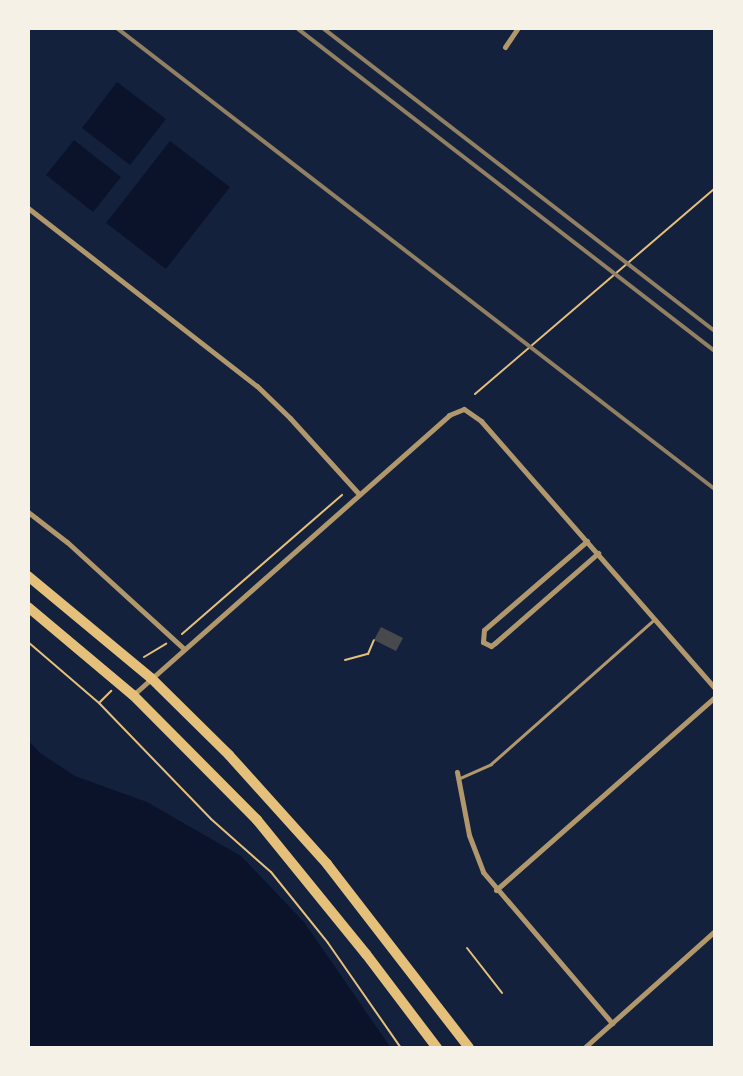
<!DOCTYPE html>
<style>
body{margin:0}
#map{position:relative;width:743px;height:1076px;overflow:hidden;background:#14213d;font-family:"Space Grotesk",sans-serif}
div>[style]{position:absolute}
.water>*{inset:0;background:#0b132b}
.building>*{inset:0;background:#48494c}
.path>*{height:2px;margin:-1px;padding:0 1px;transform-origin:1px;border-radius:1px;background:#e5c07b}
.service>*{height:2.5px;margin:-1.25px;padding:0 1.25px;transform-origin:1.25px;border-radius:1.25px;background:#b1986c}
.minor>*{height:5px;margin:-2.5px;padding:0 2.5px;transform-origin:2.5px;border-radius:2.5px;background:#b1986c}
.trunk>*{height:10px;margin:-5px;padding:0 5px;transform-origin:5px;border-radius:5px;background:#e5c07b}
.rail>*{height:3.5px;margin:-1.75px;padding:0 1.75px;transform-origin:1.75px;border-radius:1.75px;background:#918062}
span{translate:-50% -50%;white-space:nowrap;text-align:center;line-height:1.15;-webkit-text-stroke:5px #f6f1e7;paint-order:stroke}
.frame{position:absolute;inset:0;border:30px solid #f6f1e7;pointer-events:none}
</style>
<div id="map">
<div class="water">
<div style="clip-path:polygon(117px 82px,166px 119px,130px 165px,82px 128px)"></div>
<div style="clip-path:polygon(74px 140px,121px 177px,93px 212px,46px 175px)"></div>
<div style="clip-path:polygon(170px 141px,230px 187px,166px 269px,106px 223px)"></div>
<div style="clip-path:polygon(28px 740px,40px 753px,75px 776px,147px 802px,241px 856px,304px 922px,391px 1048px,28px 1048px)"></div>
</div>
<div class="building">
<div style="clip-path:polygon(381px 627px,403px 638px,396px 651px,374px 640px)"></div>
</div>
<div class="path">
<div style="left:475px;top:394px;width:316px;rotate:-40.6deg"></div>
<div style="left:182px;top:634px;width:212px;rotate:-41deg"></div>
<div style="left:28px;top:642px;width:94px;rotate:40.7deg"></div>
<div style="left:99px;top:703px;width:161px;rotate:46deg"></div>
<div style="left:211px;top:819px;width:80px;rotate:41.5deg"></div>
<div style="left:271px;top:872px;width:91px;rotate:51.2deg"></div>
<div style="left:328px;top:943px;width:128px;rotate:55.2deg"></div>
<div style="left:144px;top:657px;width:26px;rotate:-31deg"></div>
<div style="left:345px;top:660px;width:24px;rotate:-15deg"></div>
<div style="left:368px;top:654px;width:15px;rotate:-67deg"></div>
<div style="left:100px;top:702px;width:16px;rotate:-45deg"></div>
<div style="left:467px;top:948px;width:57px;rotate:52.1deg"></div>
</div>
<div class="service">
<div style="left:458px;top:779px;width:36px;rotate:-24deg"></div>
<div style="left:491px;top:764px;width:219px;rotate:-41.5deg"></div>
</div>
<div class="minor">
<div style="left:505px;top:47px;width:23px;rotate:-56deg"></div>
<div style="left:28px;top:208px;width:290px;rotate:37.9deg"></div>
<div style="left:257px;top:386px;width:46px;rotate:44.1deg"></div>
<div style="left:290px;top:418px;width:103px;rotate:47.8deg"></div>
<div style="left:28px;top:512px;width:49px;rotate:37.6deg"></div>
<div style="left:67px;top:542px;width:157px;rotate:42.4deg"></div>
<div style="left:587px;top:541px;width:136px;rotate:139.2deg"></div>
<div style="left:484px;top:630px;width:12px;rotate:95deg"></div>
<div style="left:483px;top:642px;width:9px;rotate:27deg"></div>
<div style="left:491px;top:646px;width:5px;rotate:-37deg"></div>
<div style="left:495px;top:643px;width:137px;rotate:-41.1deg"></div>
<div style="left:133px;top:695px;width:422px;rotate:-41.5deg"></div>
<div style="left:449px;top:415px;width:16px;rotate:-22deg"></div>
<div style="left:464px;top:409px;width:21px;rotate:35deg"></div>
<div style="left:481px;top:421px;width:355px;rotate:48.8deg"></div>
<div style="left:457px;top:772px;width:64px;rotate:79.2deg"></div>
<div style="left:469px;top:835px;width:40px;rotate:69deg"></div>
<div style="left:483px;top:872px;width:199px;rotate:49.5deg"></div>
<div style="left:496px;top:890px;width:292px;rotate:-41.4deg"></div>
<div style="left:584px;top:1048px;width:176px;rotate:-41.8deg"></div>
</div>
<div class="trunk">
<div style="left:28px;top:576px;width:160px;rotate:39.7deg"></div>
<div style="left:151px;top:678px;width:110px;rotate:44.6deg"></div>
<div style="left:229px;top:755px;width:147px;rotate:48deg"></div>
<div style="left:327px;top:864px;width:232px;rotate:52.3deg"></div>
<div style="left:28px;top:607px;width:137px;rotate:40deg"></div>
<div style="left:133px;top:695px;width:176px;rotate:45.2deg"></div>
<div style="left:257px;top:820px;width:173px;rotate:50.9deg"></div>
<div style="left:366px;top:954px;width:118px;rotate:52.9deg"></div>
</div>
<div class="rail">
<div style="left:117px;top:28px;width:755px;rotate:37.63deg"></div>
<div style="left:297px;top:28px;width:528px;rotate:37.69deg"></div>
<div style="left:323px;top:28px;width:495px;rotate:37.7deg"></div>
</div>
<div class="frame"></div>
</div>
